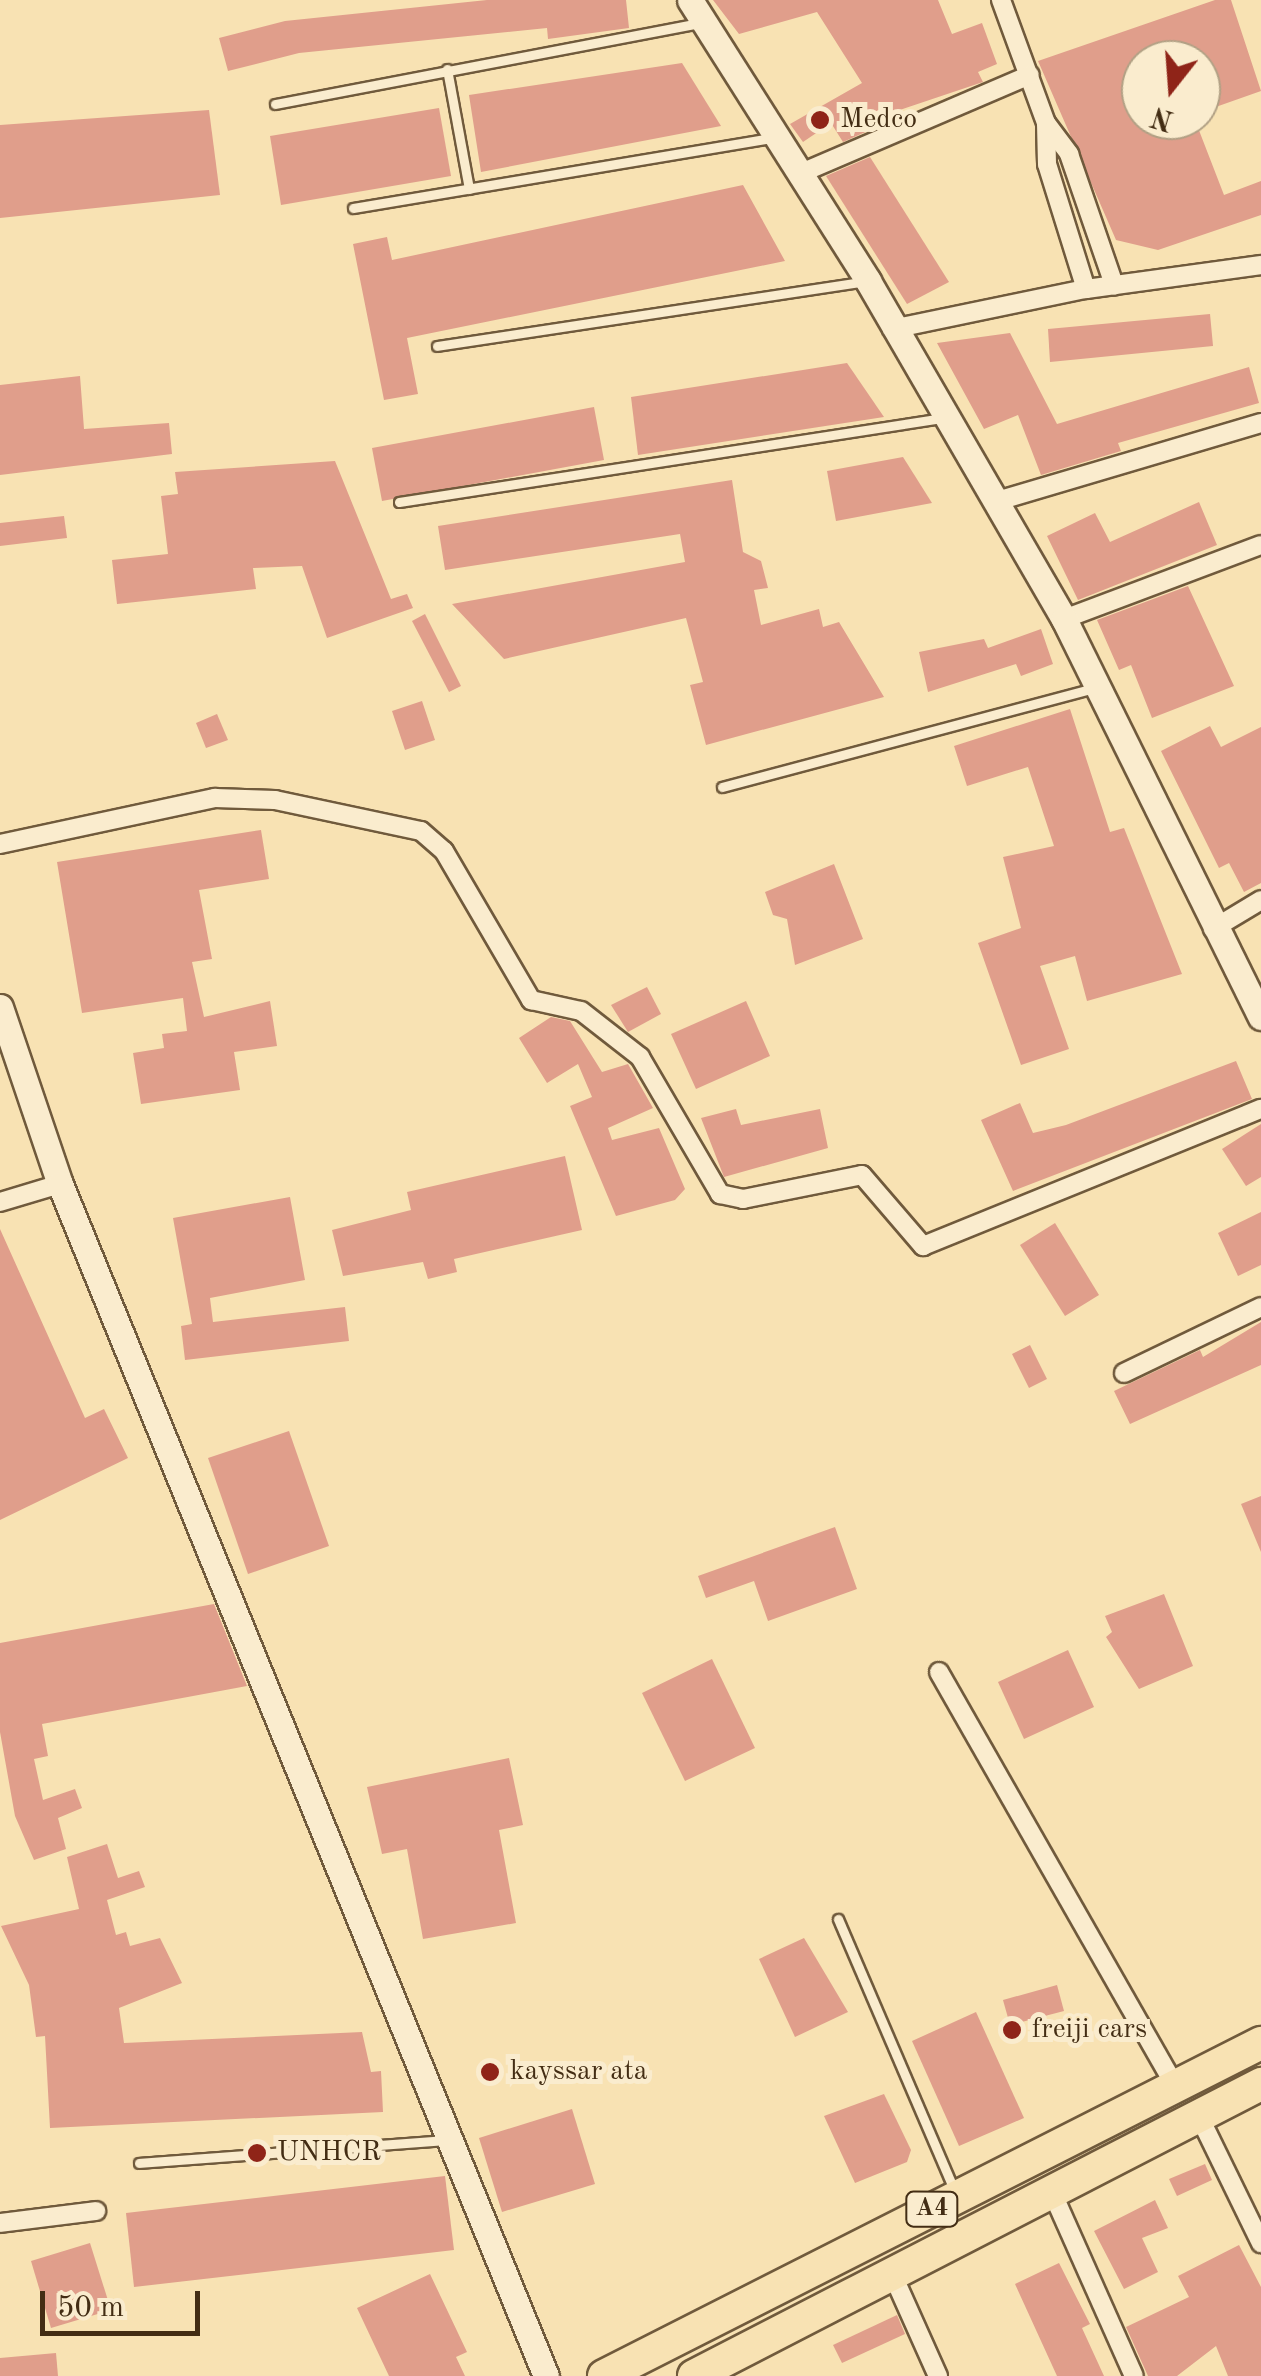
<!DOCTYPE html>
<style>
body{margin:0}
#map{position:relative;width:1261px;height:2376px;overflow:hidden;background:#f8e2b3;font-family:"Old Standard TT",serif}
div>[style]{position:absolute}
.building>*{inset:0;background:#e09e8b}
.roads{filter:drop-shadow(2px 0 #705a3c) drop-shadow(-2px 0 #705a3c) drop-shadow(0 2px #705a3c) drop-shadow(0 -2px #705a3c)}
.lane>*{height:9px;margin:-4.5px;padding:0 4.5px;transform-origin:4.5px;border-radius:4.5px;background:#faecce}
.street>*{height:18px;margin:-9px;padding:0 9px;transform-origin:9px;border-radius:9px;background:#faecce}
.secondary>*{height:25px;margin:-12.5px;padding:0 12.5px;transform-origin:12.5px;border-radius:12.5px;background:#faecce}
.highway>*{height:32px;margin:-16px;padding:0 16px;transform-origin:16px;border-radius:16px;background:#f8e2b3}
.dots>*{width:28px;height:28px;translate:-50% -50%;box-sizing:border-box;border:5px solid #faecce;border-radius:50%}
span{translate:-50% -50%;white-space:nowrap;text-align:center;line-height:1.15;-webkit-text-stroke:10px #faecce;paint-order:stroke}
.shield-label span{padding:2px 8px;background:#faecce;border:2px solid;border-radius:8px;-webkit-text-stroke-width:0}
.shield-label{font-size:25px;color:#432d14;font-weight:700}
.poi-label{font-size:28px;color:#432d14}
.left{translate:0 -50%;text-align:left}
.north{position:absolute;left:1121px;top:40px;width:100px;height:100px;box-sizing:border-box;background:#faecce;border:2px solid #b1a084;border-radius:50%;rotate:197deg;font-size:28px;font-weight:700;line-height:40px;text-align:center;color:#432d14}
.north::after{content:'';display:block;margin:auto;width:35px;height:45px;background:#8f2418;clip-path:polygon(50% 0,100% 100%,50% 72%,0 100%)}
.scale{position:absolute;left:40px;top:2291px;width:160px;height:45px;box-sizing:border-box;border:5px solid #432d14;border-top:0;padding-left:12px;font-size:30px;line-height:35px;white-space:nowrap;color:#432d14;-webkit-text-stroke:8px #faecce;paint-order:stroke}
</style>
<div id="map">
<div class="building">
<div style="clip-path:polygon(487px 0,626px 0,629px 28px,548px 39px,547px 28px,299px 53px,228px 71px,219px 38px,285px 21px)"></div>
<div style="clip-path:polygon(713px 0,938px 0,952px 34px,982px 23px,997px 64px,978px 72px,983px 82px,864px 122px,870px 130px,843px 142px,831px 123px,803px 142px,790px 124px,862px 83px,817px 12px,739px 34px)"></div>
<div style="clip-path:polygon(1215px 0,1231px 0,1261px 91px,1210px 109px,1201px 60px,1141px 60px,1141px 120px,1195px 120px,1224px 195px,1261px 181px,1261px 215px,1158px 250px,1116px 240px,1038px 61px)"></div>
<div style="clip-path:polygon(682px 63px,721px 126px,481px 172px,469px 95px)"></div>
<div style="clip-path:polygon(439px 108px,451px 176px,281px 205px,270px 136px)"></div>
<div style="clip-path:polygon(209px 110px,220px 195px,0 218px,0 125px)"></div>
<div style="clip-path:polygon(870px 157px,949px 282px,907px 304px,826px 176px)"></div>
<div style="clip-path:polygon(743px 185px,785px 261px,407px 338px,418px 394px,384px 400px,353px 244px,387px 237px,392px 260px)"></div>
<div style="clip-path:polygon(1210px 314px,1213px 346px,1050px 362px,1048px 329px)"></div>
<div style="clip-path:polygon(1010px 333px,1057px 424px,1249px 367px,1259px 403px,1118px 443px,1121px 451px,1041px 475px,1018px 415px,984px 429px,937px 343px)"></div>
<div style="clip-path:polygon(847px 363px,884px 417px,638px 455px,631px 397px)"></div>
<div style="clip-path:polygon(80px 376px,84px 429px,169px 423px,172px 454px,0 475px,0 385px)"></div>
<div style="clip-path:polygon(594px 407px,604px 460px,382px 501px,372px 448px)"></div>
<div style="clip-path:polygon(903px 457px,932px 503px,836px 521px,827px 471px)"></div>
<div style="clip-path:polygon(335px 461px,391px 599px,407px 594px,413px 608px,327px 638px,302px 566px,253px 568px,256px 589px,117px 604px,112px 560px,168px 554px,161px 496px,178px 494px,175px 472px)"></div>
<div style="clip-path:polygon(732px 480px,743px 552px,761px 561px,768px 588px,754px 590px,761px 625px,819px 609px,823px 627px,839px 622px,884px 697px,706px 745px,690px 685px,703px 682px,686px 618px,504px 659px,452px 604px,685px 562px,680px 534px,445px 570px,438px 526px)"></div>
<div style="clip-path:polygon(1199px 502px,1217px 545px,1078px 600px,1047px 536px,1095px 513px,1110px 542px)"></div>
<div style="clip-path:polygon(64px 516px,67px 538px,0 546px,0 523px)"></div>
<div style="clip-path:polygon(1188px 586px,1234px 686px,1152px 718px,1131px 665px,1119px 670px,1097px 620px)"></div>
<div style="clip-path:polygon(425px 614px,461px 686px,449px 692px,412px 621px)"></div>
<div style="clip-path:polygon(1041px 629px,1053px 664px,1021px 676px,1016px 664px,928px 692px,919px 652px,984px 639px,988px 648px)"></div>
<div style="clip-path:polygon(422px 701px,435px 740px,405px 750px,392px 711px)"></div>
<div style="clip-path:polygon(1070px 709px,1110px 832px,1124px 828px,1182px 974px,1087px 1001px,1075px 956px,1040px 966px,1069px 1049px,1021px 1065px,978px 943px,1021px 928px,1003px 857px,1054px 846px,1028px 767px,967px 786px,954px 746px)"></div>
<div style="clip-path:polygon(217px 714px,228px 740px,206px 748px,196px 723px)"></div>
<div style="clip-path:polygon(1210px 726px,1221px 747px,1261px 727px,1261px 883px,1244px 892px,1229px 863px,1219px 868px,1161px 751px)"></div>
<div style="clip-path:polygon(261px 830px,269px 879px,199px 890px,212px 959px,192px 962px,204px 1017px,270px 1001px,277px 1046px,234px 1052px,240px 1090px,141px 1104px,133px 1053px,164px 1048px,162px 1034px,187px 1031px,183px 998px,82px 1013px,57px 862px)"></div>
<div style="clip-path:polygon(834px 864px,863px 939px,795px 965px,787px 919px,773px 915px,765px 892px)"></div>
<div style="clip-path:polygon(647px 987px,661px 1014px,628px 1032px,611px 1005px)"></div>
<div style="clip-path:polygon(746px 1001px,770px 1056px,696px 1089px,671px 1034px)"></div>
<div style="clip-path:polygon(551px 1017px,570px 1021px,602px 1072px,628px 1064px,653px 1108px,608px 1128px,612px 1140px,659px 1128px,685px 1189px,675px 1200px,616px 1216px,570px 1106px,592px 1097px,578px 1064px,547px 1083px,519px 1038px)"></div>
<div style="clip-path:polygon(1236px 1061px,1252px 1099px,1013px 1191px,981px 1120px,1020px 1103px,1033px 1133px,1066px 1125px)"></div>
<div style="clip-path:polygon(736px 1109px,741px 1125px,820px 1109px,828px 1148px,724px 1177px,701px 1118px)"></div>
<div style="clip-path:polygon(1261px 1124px,1261px 1177px,1246px 1186px,1222px 1149px)"></div>
<div style="clip-path:polygon(565px 1156px,582px 1230px,454px 1259px,457px 1272px,428px 1279px,423px 1262px,343px 1276px,332px 1230px,411px 1210px,407px 1192px)"></div>
<div style="clip-path:polygon(290px 1197px,305px 1280px,210px 1298px,213px 1322px,345px 1307px,349px 1341px,185px 1360px,181px 1326px,192px 1324px,173px 1218px)"></div>
<div style="clip-path:polygon(1261px 1212px,1261px 1265px,1238px 1276px,1218px 1233px)"></div>
<div style="clip-path:polygon(1055px 1223px,1099px 1295px,1065px 1316px,1020px 1245px)"></div>
<div style="clip-path:polygon(0 1229px,85px 1418px,104px 1409px,128px 1458px,0 1520px)"></div>
<div style="clip-path:polygon(1261px 1322px,1261px 1365px,1130px 1424px,1114px 1391px,1200px 1350px,1203px 1357px)"></div>
<div style="clip-path:polygon(1030px 1345px,1047px 1379px,1029px 1388px,1012px 1354px)"></div>
<div style="clip-path:polygon(289px 1431px,329px 1546px,248px 1574px,208px 1458px)"></div>
<div style="clip-path:polygon(1261px 1496px,1261px 1552px,1241px 1504px)"></div>
<div style="clip-path:polygon(835px 1527px,857px 1589px,768px 1621px,754px 1581px,706px 1598px,698px 1576px)"></div>
<div style="clip-path:polygon(1164px 1594px,1193px 1666px,1139px 1689px,1106px 1637px,1112px 1632px,1105px 1616px)"></div>
<div style="clip-path:polygon(214px 1604px,247px 1686px,42px 1724px,48px 1756px,34px 1759px,43px 1800px,75px 1789px,82px 1808px,58px 1818px,66px 1849px,34px 1860px,15px 1816px,0 1732px,0 1643px)"></div>
<div style="clip-path:polygon(1068px 1650px,1094px 1707px,1024px 1739px,998px 1682px)"></div>
<div style="clip-path:polygon(712px 1659px,755px 1748px,685px 1781px,642px 1693px)"></div>
<div style="clip-path:polygon(509px 1758px,523px 1825px,499px 1830px,516px 1923px,423px 1939px,407px 1849px,382px 1854px,367px 1787px)"></div>
<div style="clip-path:polygon(107px 1844px,118px 1878px,139px 1871px,145px 1887px,107px 1900px,116px 1935px,126px 1932px,130px 1946px,160px 1938px,182px 1983px,119px 2008px,124px 2043px,362px 2032px,371px 2072px,381px 2071px,383px 2112px,50px 2128px,45px 2036px,36px 2037px,29px 1985px,1px 1926px,79px 1909px,67px 1857px)"></div>
<div style="clip-path:polygon(804px 1938px,848px 2012px,795px 2037px,759px 1959px)"></div>
<div style="clip-path:polygon(1057px 1985px,1064px 2011px,1010px 2025px,1003px 2000px)"></div>
<div style="clip-path:polygon(976px 2012px,1024px 2118px,959px 2146px,912px 2041px)"></div>
<div style="clip-path:polygon(884px 2094px,911px 2150px,907px 2162px,855px 2183px,824px 2116px)"></div>
<div style="clip-path:polygon(572px 2109px,595px 2184px,502px 2212px,479px 2138px)"></div>
<div style="clip-path:polygon(1205px 2164px,1212px 2180px,1177px 2196px,1169px 2179px)"></div>
<div style="clip-path:polygon(445px 2176px,454px 2250px,134px 2287px,126px 2213px)"></div>
<div style="clip-path:polygon(1155px 2200px,1168px 2228px,1142px 2238px,1158px 2272px,1124px 2289px,1094px 2231px)"></div>
<div style="clip-path:polygon(90px 2243px,111px 2310px,51px 2328px,31px 2261px)"></div>
<div style="clip-path:polygon(1239px 2245px,1261px 2287px,1261px 2376px,1228px 2376px,1216px 2346px,1177px 2376px,1148px 2376px,1126px 2327px,1189px 2297px,1178px 2276px)"></div>
<div style="clip-path:polygon(1059px 2263px,1090px 2324px,1082px 2328px,1104px 2376px,1057px 2376px,1015px 2284px)"></div>
<div style="clip-path:polygon(430px 2274px,467px 2352px,456px 2357px,465px 2376px,389px 2376px,357px 2308px)"></div>
<div style="clip-path:polygon(897px 2315px,905px 2334px,842px 2363px,833px 2345px)"></div>
<div style="clip-path:polygon(56px 2353px,58px 2376px,0 2376px,0 2358px)"></div>
</div>
<div class="roads">
<div class="lane">
<div style="left:447px;top:69px;width:122px;rotate:79.6deg"></div>
<div style="left:275px;top:104px;width:433px;rotate:-10.8deg"></div>
<div style="left:353px;top:208px;width:424px;rotate:-9.5deg"></div>
<div style="left:437px;top:346px;width:433px;rotate:-8.6deg"></div>
<div style="left:399px;top:502px;width:549px;rotate:-8.79deg"></div>
<div style="left:722px;top:787px;width:385px;rotate:-14.9deg"></div>
<div style="left:838px;top:1919px;width:295px;rotate:66.8deg"></div>
<div style="left:139px;top:2163px;width:307px;rotate:-4.3deg"></div>
</div>
<div class="street">
<div style="left:1001px;top:0;width:131px;rotate:69.9deg"></div>
<div style="left:1046px;top:123px;width:41px;rotate:88.6deg"></div>
<div style="left:1047px;top:164px;width:131px;rotate:72.7deg"></div>
<div style="left:1046px;top:123px;width:39px;rotate:53deg"></div>
<div style="left:1069px;top:154px;width:139px;rotate:71deg"></div>
<div style="left:799px;top:174px;width:251px;rotate:-23.2deg"></div>
<div style="left:892px;top:329px;width:198px;rotate:-11.7deg"></div>
<div style="left:1086px;top:289px;width:177px;rotate:-7.8deg"></div>
<div style="left:994px;top:502px;width:278px;rotate:-16.5deg"></div>
<div style="left:1064px;top:619px;width:210px;rotate:-20.6deg"></div>
<div style="left:0;top:844px;width:220px;rotate:-12.1deg"></div>
<div style="left:215px;top:798px;width:60px;rotate:1.9deg"></div>
<div style="left:275px;top:800px;width:149px;rotate:12deg"></div>
<div style="left:421px;top:831px;width:30px;rotate:41deg"></div>
<div style="left:444px;top:851px;width:173px;rotate:59.7deg"></div>
<div style="left:531px;top:1000px;width:51px;rotate:12.4deg"></div>
<div style="left:581px;top:1011px;width:75px;rotate:37.9deg"></div>
<div style="left:640px;top:1057px;width:159px;rotate:59.7deg"></div>
<div style="left:720px;top:1194px;width:24px;rotate:12deg"></div>
<div style="left:743px;top:1199px;width:121px;rotate:-11.4deg"></div>
<div style="left:862px;top:1175px;width:94px;rotate:49.3deg"></div>
<div style="left:923px;top:1246px;width:365px;rotate:-22.1deg"></div>
<div style="left:1213px;top:929px;width:56px;rotate:-31.1deg"></div>
<div style="left:0;top:1202px;width:63px;rotate:-16.7deg"></div>
<div style="left:1124px;top:1373px;width:152px;rotate:-25.7deg"></div>
<div style="left:939px;top:1672px;width:479px;rotate:60.3deg"></div>
<div style="left:1198px;top:2114px;width:144px;rotate:64deg"></div>
<div style="left:1052px;top:2192px;width:201px;rotate:66deg"></div>
<div style="left:0;top:2223px;width:97px;rotate:-7.1deg"></div>
<div style="left:891px;top:2271px;width:115px;rotate:65.9deg"></div>
</div>
<div class="secondary">
<div style="left:690px;top:0;width:333px;rotate:57.6deg"></div>
<div style="left:868px;top:281px;width:391px;rotate:59.9deg"></div>
<div style="left:1064px;top:619px;width:444px;rotate:63.7deg"></div>
<div style="left:0;top:1007px;width:187px;rotate:71.3deg"></div>
<div style="left:60px;top:1184px;width:1287px;rotate:67.82deg"></div>
</div>
<div class="highway">
<div style="left:604px;top:2376px;width:737px;rotate:-26.88deg"></div>
<div style="left:694px;top:2376px;width:638px;rotate:-27.25deg"></div>
</div>
</div>
<div class="dots">
<div style="left:820px;top:120px;background:#8f2418"></div>
<div style="left:1012px;top:2030px;background:#8f2418"></div>
<div style="left:490px;top:2072px;background:#8f2418"></div>
<div style="left:257px;top:2153px;background:#8f2418"></div>
</div>
<div class="shield-label">
<span style="left:932px;top:2209px">A4</span>
</div>
<div class="poi-label">
<span class="left" style="left:840px;top:120px">Medco</span>
<span class="left" style="left:1032px;top:2030px">freiji cars</span>
<span class="left" style="left:510px;top:2072px">kayssar ata</span>
<span class="left" style="left:277px;top:2153px">UNHCR</span>
</div>
<div class="north">N</div>
<div class="scale">50 m</div>
</div>
